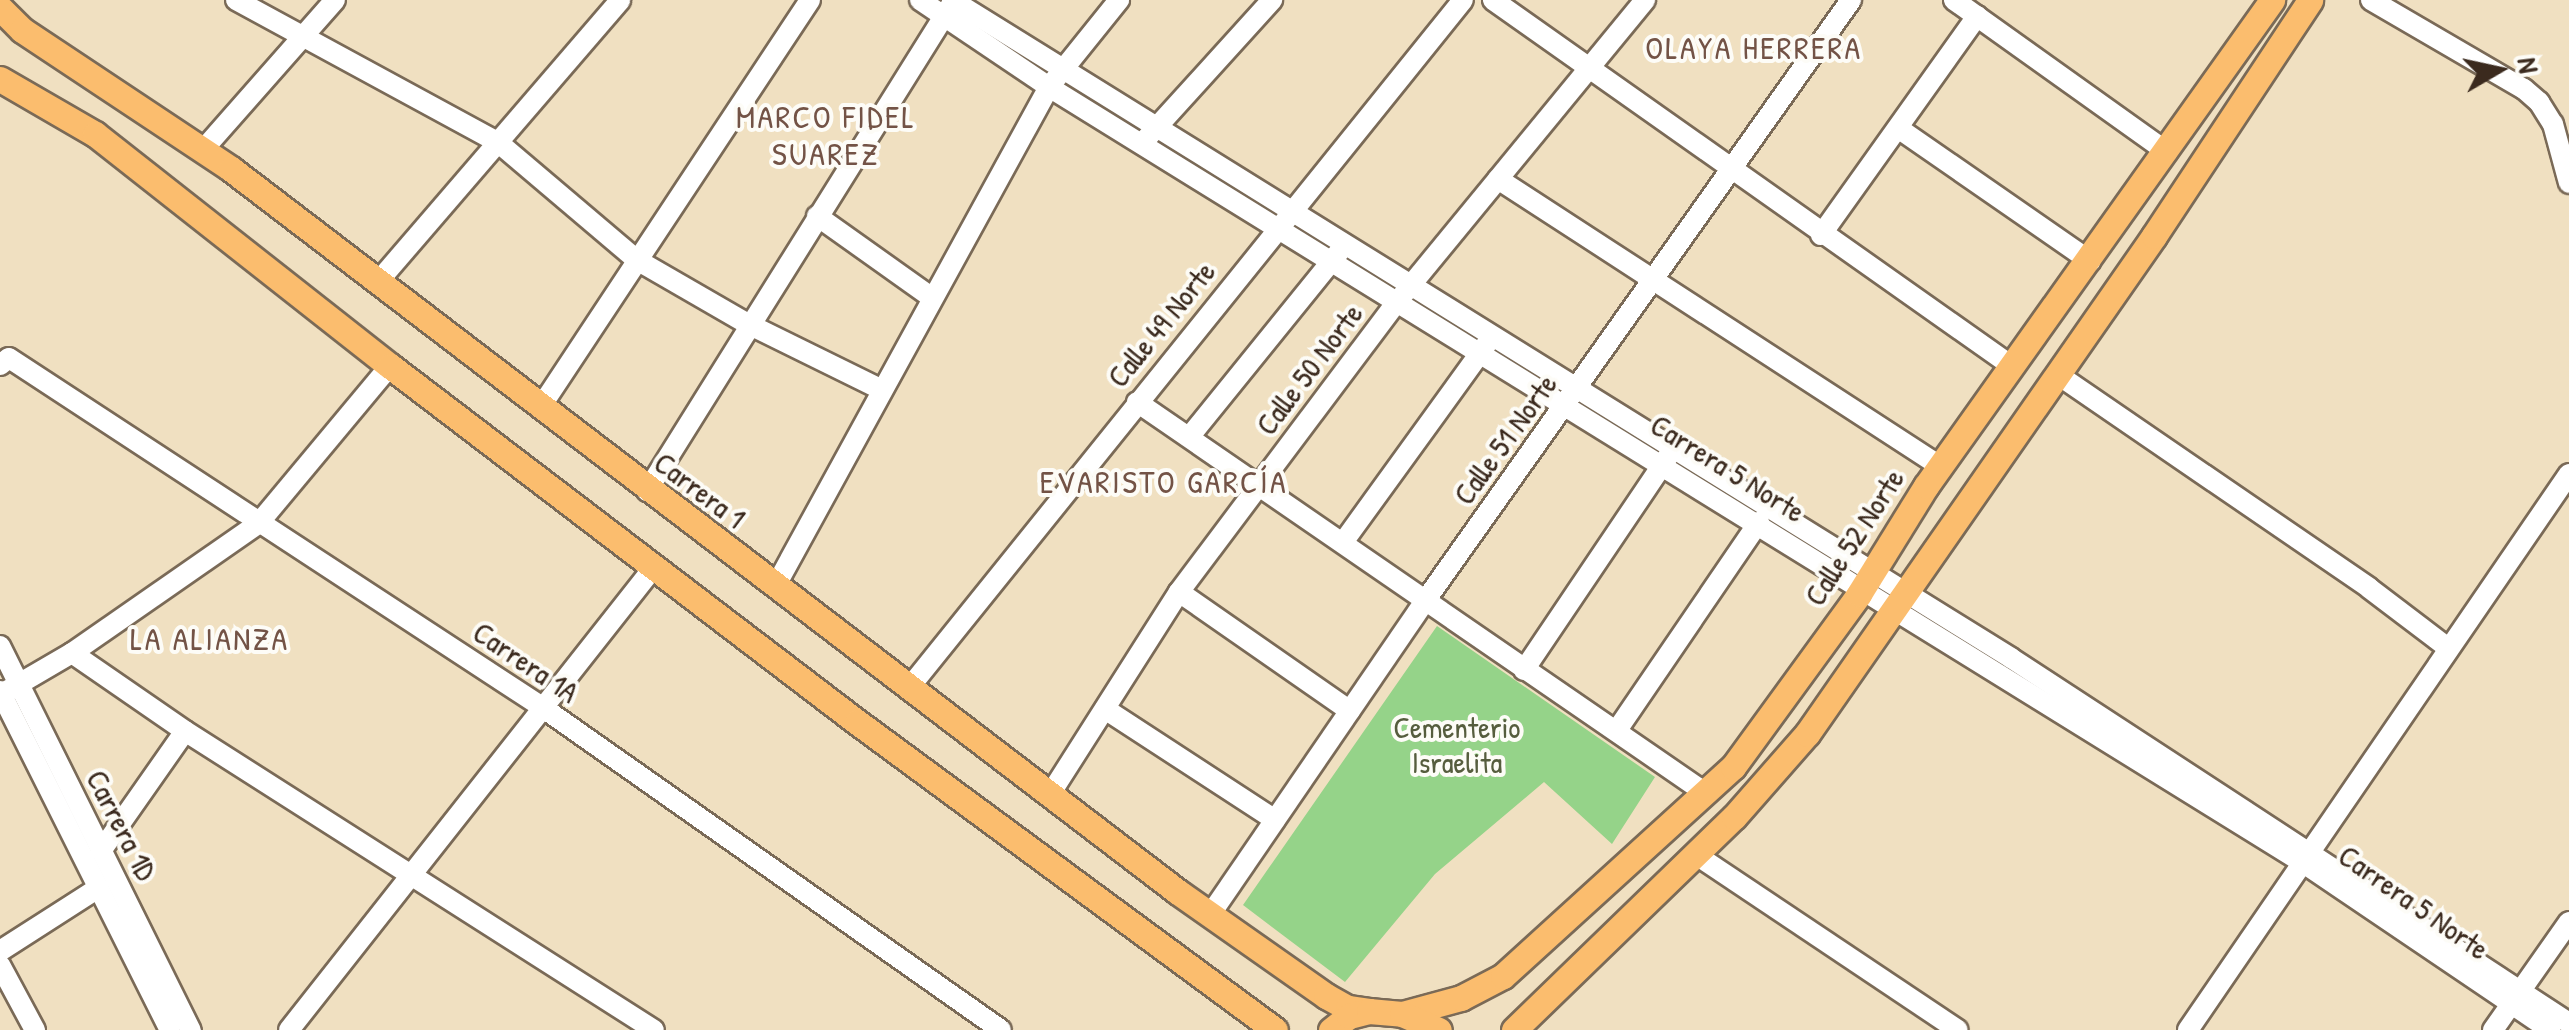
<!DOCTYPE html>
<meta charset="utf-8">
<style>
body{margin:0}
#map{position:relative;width:2569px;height:1030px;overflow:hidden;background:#f0e0c1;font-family:"Patrick Hand",sans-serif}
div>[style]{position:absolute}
.green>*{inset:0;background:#95d389}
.roads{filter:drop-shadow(2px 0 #7a6a57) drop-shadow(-2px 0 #7a6a57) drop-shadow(0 2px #7a6a57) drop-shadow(0 -2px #7a6a57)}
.minor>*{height:20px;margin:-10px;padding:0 10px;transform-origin:10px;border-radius:10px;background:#fff}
.major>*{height:25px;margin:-12.5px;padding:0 12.5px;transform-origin:12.5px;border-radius:12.5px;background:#fbbd6e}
span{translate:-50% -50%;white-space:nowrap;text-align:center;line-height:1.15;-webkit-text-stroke:8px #fdfcf7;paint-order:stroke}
.street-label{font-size:30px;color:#3b2a1e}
.park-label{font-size:30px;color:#565d3e}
.neighbourhood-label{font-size:32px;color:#735346;letter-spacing:2.5px}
.north{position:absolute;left:2449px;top:20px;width:100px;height:100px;-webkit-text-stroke:8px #fdfcf7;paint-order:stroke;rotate:81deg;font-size:28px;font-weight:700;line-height:40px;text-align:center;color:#3b2a1e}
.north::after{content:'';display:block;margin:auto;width:35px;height:45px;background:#3b2a1e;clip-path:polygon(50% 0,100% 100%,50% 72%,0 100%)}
</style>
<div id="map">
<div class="green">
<div style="clip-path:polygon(1437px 626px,1655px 777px,1612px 844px,1544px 782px,1435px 874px,1345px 982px,1243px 905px)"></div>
</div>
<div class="roads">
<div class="minor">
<div style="left:236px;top:0;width:299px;rotate:28.5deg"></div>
<div style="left:499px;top:143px;width:181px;rotate:40.3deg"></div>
<div style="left:637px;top:260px;width:128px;rotate:30deg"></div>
<div style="left:748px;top:324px;width:147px;rotate:26.2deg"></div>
<div style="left:920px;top:0;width:156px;rotate:34deg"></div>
<div style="left:1049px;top:87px;width:1473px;rotate:31.74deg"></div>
<div style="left:2302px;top:862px;width:300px;rotate:34.1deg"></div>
<div style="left:952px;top:0;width:1247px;rotate:31.85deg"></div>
<div style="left:2011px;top:658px;width:667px;rotate:33.19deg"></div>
<div style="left:1493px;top:0;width:636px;rotate:35.21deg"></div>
<div style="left:1954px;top:0;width:262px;rotate:35.5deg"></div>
<div style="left:2371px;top:0;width:177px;rotate:30.2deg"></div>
<div style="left:2524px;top:89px;width:20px;rotate:41deg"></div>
<div style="left:2539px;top:102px;width:26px;rotate:58deg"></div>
<div style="left:2553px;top:124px;width:61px;rotate:74.8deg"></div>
<div style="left:1898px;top:128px;width:234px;rotate:34.7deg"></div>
<div style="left:1146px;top:139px;width:188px;rotate:-47.8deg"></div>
<div style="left:202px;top:151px;width:201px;rotate:-48.6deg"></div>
<div style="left:1498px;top:179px;width:527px;rotate:33deg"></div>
<div style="left:817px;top:216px;width:140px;rotate:35.4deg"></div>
<div style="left:1821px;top:235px;width:269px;rotate:-54.5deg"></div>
<div style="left:377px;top:283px;width:373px;rotate:-49.3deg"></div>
<div style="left:0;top:365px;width:11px;rotate:-38deg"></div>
<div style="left:9px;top:358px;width:637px;rotate:33.22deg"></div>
<div style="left:542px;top:707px;width:561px;rotate:35.13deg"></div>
<div style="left:2057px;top:374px;width:378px;rotate:34.4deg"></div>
<div style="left:2369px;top:588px;width:99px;rotate:37.2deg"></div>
<div style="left:1137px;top:402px;width:692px;rotate:34.52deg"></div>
<div style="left:540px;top:408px;width:489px;rotate:-56.5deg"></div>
<div style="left:1190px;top:436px;width:237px;rotate:-51deg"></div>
<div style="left:647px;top:491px;width:573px;rotate:-57.97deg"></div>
<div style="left:1344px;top:541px;width:246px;rotate:-54.1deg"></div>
<div style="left:775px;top:587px;width:570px;rotate:-61.28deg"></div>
<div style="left:1049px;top:87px;width:112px;rotate:-51.2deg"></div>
<div style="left:1179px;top:592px;width:208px;rotate:34.8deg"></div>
<div style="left:0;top:646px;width:429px;rotate:63.6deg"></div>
<div style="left:72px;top:653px;width:137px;rotate:34.6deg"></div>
<div style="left:185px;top:731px;width:556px;rotate:32.52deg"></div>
<div style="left:1524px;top:670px;width:263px;rotate:-56deg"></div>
<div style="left:909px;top:688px;width:883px;rotate:-51.16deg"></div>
<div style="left:0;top:691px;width:379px;rotate:63.4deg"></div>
<div style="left:0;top:695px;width:83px;rotate:-30.3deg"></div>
<div style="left:72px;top:653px;width:228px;rotate:-34.8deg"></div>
<div style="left:259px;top:523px;width:204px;rotate:-50.2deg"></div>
<div style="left:1105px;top:709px;width:203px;rotate:33.1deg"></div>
<div style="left:1617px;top:730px;width:252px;rotate:-55.7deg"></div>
<div style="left:1049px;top:796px;width:242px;rotate:-57.5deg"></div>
<div style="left:1179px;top:592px;width:363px;rotate:-53.1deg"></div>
<div style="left:1397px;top:302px;width:391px;rotate:-50.6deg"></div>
<div style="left:101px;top:851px;width:146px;rotate:-55deg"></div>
<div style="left:1695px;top:854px;width:316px;rotate:33.8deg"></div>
<div style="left:1210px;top:915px;width:381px;rotate:-55.6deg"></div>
<div style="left:1425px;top:601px;width:737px;rotate:-54.67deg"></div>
<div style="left:0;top:951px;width:117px;rotate:-32.7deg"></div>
<div style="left:0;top:965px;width:74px;rotate:61.7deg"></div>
<div style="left:289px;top:1030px;width:590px;rotate:-51.75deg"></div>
<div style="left:2188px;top:1030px;width:674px;rotate:-55.58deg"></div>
<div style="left:2493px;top:1030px;width:132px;rotate:-54.9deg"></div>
</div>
<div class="major">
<div style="left:0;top:8px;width:31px;rotate:45deg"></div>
<div style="left:22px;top:30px;width:251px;rotate:33.6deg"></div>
<div style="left:231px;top:169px;width:1191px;rotate:37.36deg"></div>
<div style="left:1178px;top:892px;width:181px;rotate:35.1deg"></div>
<div style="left:1326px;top:996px;width:25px;rotate:29deg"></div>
<div style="left:1348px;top:1008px;width:21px;rotate:8deg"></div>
<div style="left:0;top:79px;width:110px;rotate:30.1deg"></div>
<div style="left:95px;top:134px;width:375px;rotate:38.2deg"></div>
<div style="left:390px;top:366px;width:587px;rotate:37.32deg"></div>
<div style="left:857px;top:722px;width:519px;rotate:36.38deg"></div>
<div style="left:1402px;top:1014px;width:61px;rotate:-15.2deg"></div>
<div style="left:1461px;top:998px;width:47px;rotate:-27.6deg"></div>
<div style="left:1503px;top:976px;width:311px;rotate:-42.3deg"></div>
<div style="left:1733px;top:767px;width:214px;rotate:-53.9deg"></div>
<div style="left:1859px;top:594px;width:127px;rotate:-58.2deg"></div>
<div style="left:1926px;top:486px;width:597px;rotate:-54.55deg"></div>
<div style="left:1331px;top:1030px;width:23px;rotate:-38deg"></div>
<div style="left:1349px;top:1016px;width:21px;rotate:-14deg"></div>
<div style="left:1369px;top:1011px;width:33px;rotate:5deg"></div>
<div style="left:1402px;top:1014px;width:40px;rotate:23.4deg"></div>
<div style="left:1514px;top:1030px;width:306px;rotate:-44.1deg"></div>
<div style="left:1734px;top:817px;width:111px;rotate:-48.7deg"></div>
<div style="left:1807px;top:734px;width:607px;rotate:-55.13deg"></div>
<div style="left:2154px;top:236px;width:283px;rotate:-56.5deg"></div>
</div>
</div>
<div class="street-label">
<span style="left:1161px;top:324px;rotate:-51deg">Calle 49 Norte</span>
<span style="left:1309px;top:369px;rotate:-53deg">Calle 50 Norte</span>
<span style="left:1505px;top:439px;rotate:-54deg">Calle 51 Norte</span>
<span style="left:1728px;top:468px;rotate:32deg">Carrera 5 Norte</span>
<span style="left:700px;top:490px;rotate:37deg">Carrera 1</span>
<span style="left:1854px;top:537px;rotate:-57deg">Calle 52 Norte</span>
<span style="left:526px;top:662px;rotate:34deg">Carrera 1A</span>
<span style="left:122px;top:825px;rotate:63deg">Carrera 1D</span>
<span style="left:2414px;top:902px;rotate:35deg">Carrera 5 Norte</span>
</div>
<div class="park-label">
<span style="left:1457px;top:744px">Cementerio<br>Israelita</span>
</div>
<div class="neighbourhood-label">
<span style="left:1754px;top:48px">OLAYA HERRERA</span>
<span style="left:826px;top:136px">MARCO FIDEL<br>SUAREZ</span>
<span style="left:1164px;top:482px">EVARISTO GARCÍA</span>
<span style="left:210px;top:639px">LA ALIANZA</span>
</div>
<div class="north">N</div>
</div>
